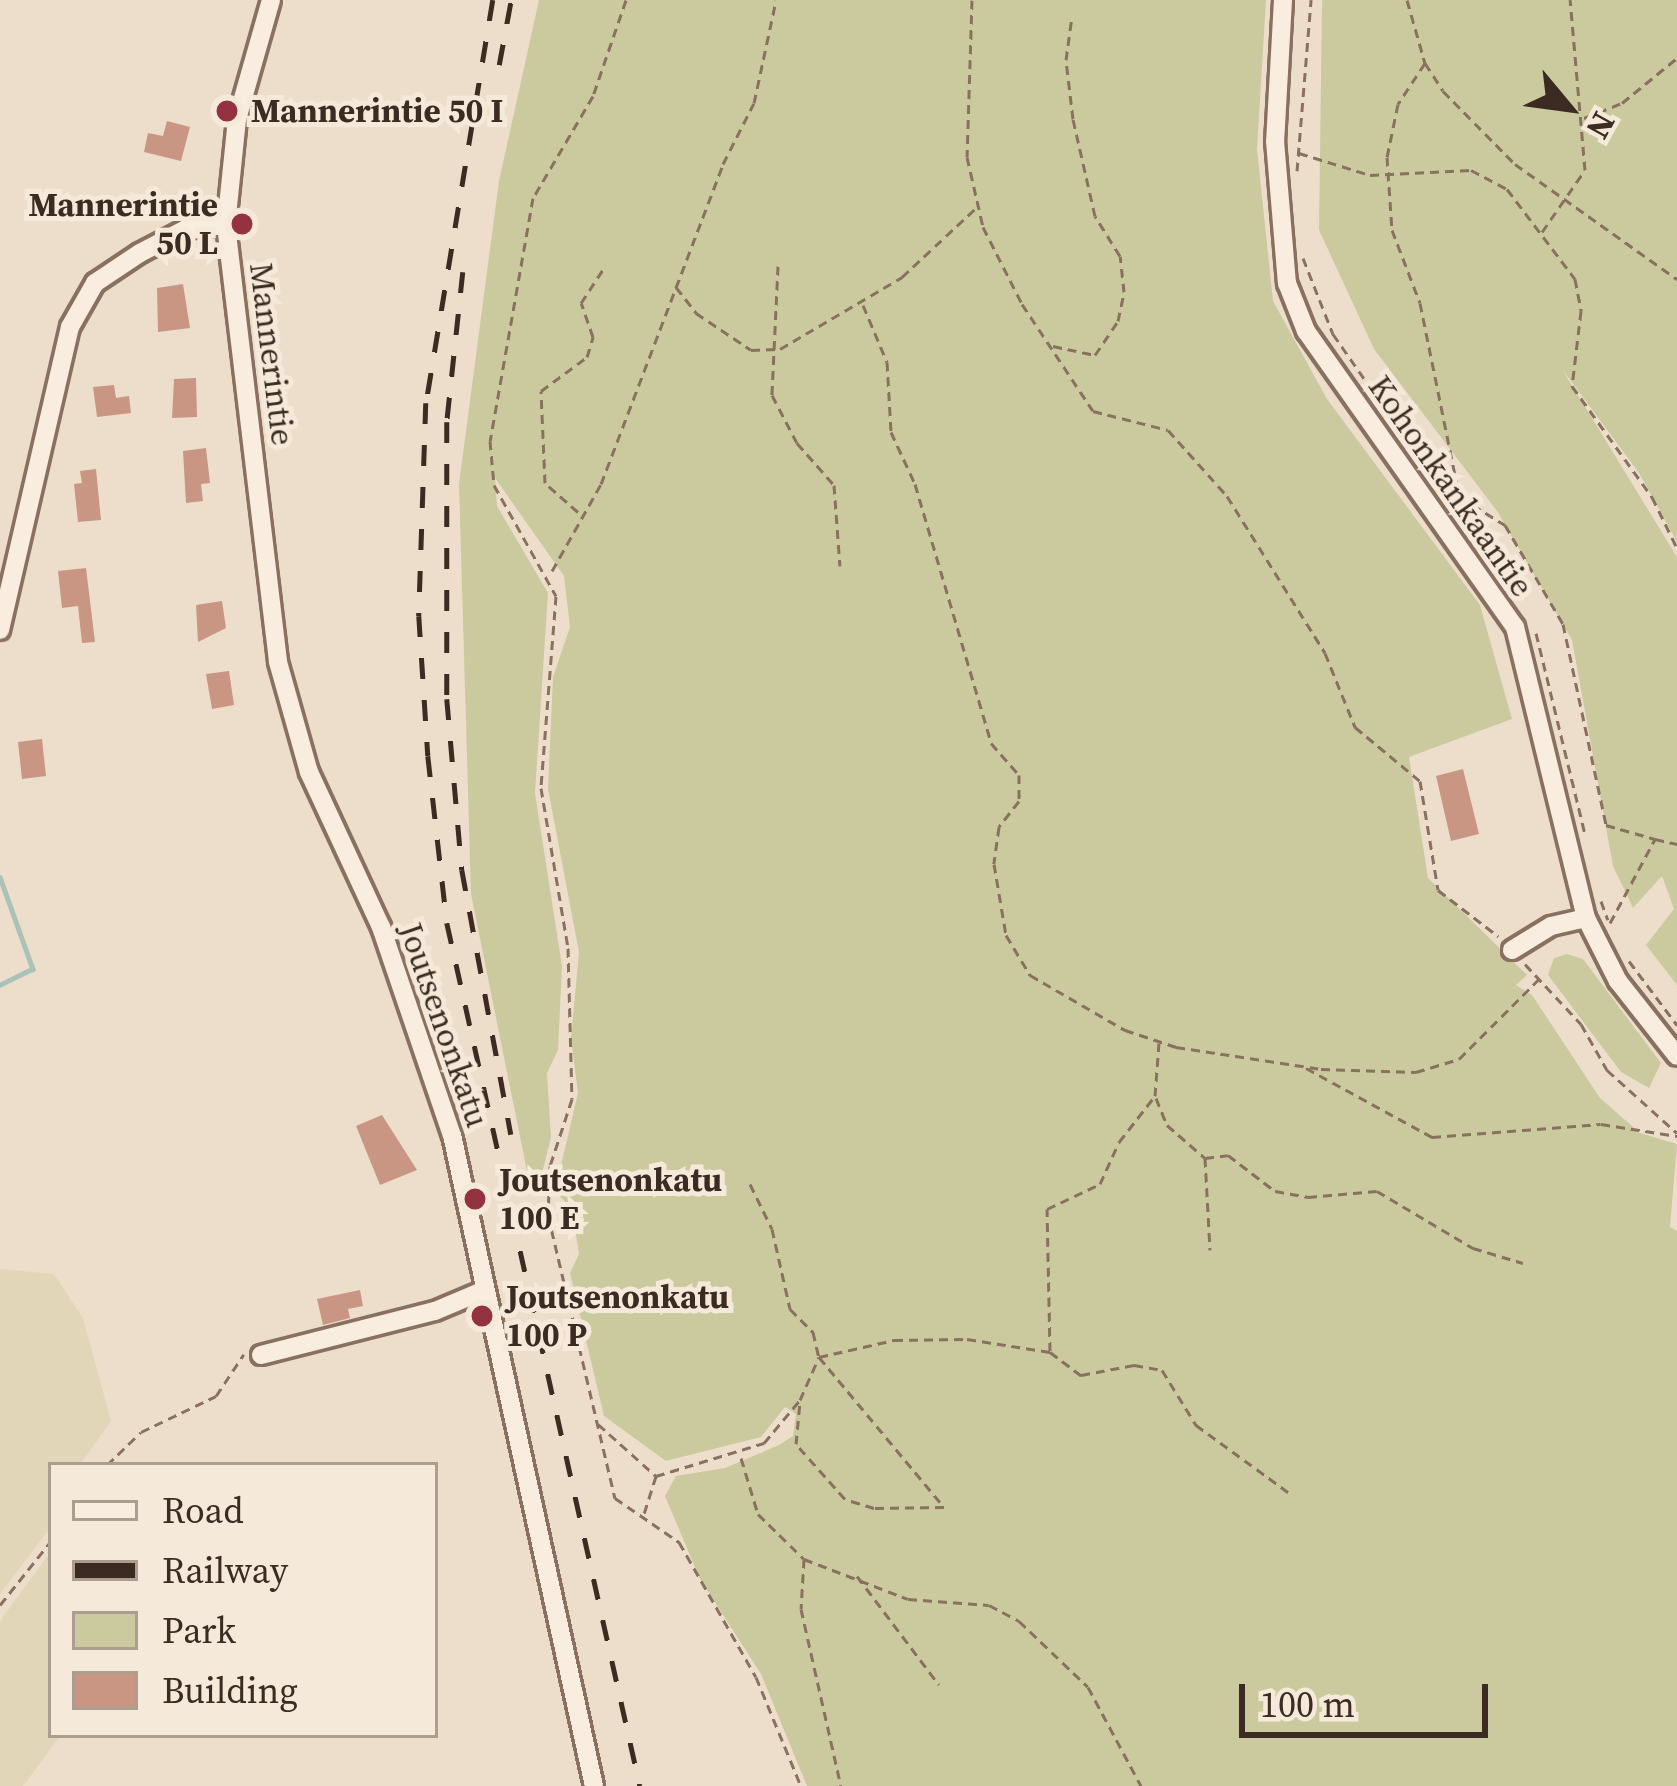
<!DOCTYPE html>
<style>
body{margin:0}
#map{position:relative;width:1677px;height:1786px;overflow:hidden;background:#eddecb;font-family:"Source Serif 4",serif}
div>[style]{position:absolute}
.farmland>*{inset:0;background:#e2d6b8}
.green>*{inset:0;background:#cbca9f}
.stream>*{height:4.5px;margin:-2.25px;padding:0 2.25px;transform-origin:2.25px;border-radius:2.25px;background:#abc2b8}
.building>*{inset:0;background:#c99683}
.path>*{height:3px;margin-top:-1.5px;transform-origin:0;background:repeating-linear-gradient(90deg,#89705f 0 9px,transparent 0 15px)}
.roads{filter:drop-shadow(3px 0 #89705f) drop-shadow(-3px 0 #89705f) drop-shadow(0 3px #89705f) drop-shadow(0 -3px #89705f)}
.minor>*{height:18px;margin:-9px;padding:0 9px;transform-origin:9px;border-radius:9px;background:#f8edde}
.rail>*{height:4.5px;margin-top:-2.25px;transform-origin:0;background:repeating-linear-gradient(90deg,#3b2b22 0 21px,transparent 0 42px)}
.dots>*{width:33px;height:33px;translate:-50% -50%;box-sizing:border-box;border:6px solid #f5e9da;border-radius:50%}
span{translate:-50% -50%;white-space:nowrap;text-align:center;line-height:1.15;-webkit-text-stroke:10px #f5e9da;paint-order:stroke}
.poi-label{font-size:33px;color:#3b2b22;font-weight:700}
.left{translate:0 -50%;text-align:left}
.right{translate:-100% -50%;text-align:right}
.street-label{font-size:33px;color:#3b2b22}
.legend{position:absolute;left:48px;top:1462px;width:390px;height:276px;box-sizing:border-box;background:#f5e9da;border:3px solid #ab9d90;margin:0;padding:15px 21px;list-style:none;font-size:36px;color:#3b2b22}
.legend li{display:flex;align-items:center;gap:24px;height:60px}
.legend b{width:60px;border:3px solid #ab9d90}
.north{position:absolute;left:1509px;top:48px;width:120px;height:120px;-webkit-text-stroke:9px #f5e9da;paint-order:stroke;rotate:119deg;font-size:33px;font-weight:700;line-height:48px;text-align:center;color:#3b2b22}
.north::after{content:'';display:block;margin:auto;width:42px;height:54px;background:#3b2b22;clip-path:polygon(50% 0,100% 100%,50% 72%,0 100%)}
.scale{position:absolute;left:1239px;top:1684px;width:249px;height:54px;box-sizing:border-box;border:6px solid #3b2b22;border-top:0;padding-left:15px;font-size:36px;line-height:42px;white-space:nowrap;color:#3b2b22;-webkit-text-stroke:9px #f5e9da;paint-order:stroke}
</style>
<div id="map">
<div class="farmland">
<div style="clip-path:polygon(0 1269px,54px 1274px,83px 1318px,111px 1421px,80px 1465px,51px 1465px,51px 1527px,0 1594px)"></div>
<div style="clip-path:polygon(51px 1551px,51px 1735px,61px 1735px,23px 1786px,0 1786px,0 1621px)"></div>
</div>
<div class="green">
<div style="clip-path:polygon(539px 0,1266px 0,1257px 149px,1273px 301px,1327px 399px,1480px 605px,1512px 719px,1409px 757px,1428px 878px,1527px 975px,1516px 985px,1532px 995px,1600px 1098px,1640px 1133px,1677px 1144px,1670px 1227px,1677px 1231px,1677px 1786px,807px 1786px,761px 1674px,700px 1579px,665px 1496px,676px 1476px,725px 1468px,779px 1445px,793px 1436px,796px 1414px,785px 1407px,761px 1437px,666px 1461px,604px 1416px,570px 1273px,579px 1254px,572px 1209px,555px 1191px,578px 1093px,571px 1038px,579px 952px,548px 789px,553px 677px,570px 627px,564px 576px,495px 478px,497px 506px,548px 593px,535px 793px,562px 966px,558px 1050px,547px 1073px,551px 1137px,538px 1190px,530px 1186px,471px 894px,459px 484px,499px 181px)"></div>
<div style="clip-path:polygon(1322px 0,1677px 0,1677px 542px,1639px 473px,1562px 369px,1677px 557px,1677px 985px,1646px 945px,1674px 909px,1662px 876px,1633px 908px,1613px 866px,1572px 640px,1497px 511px,1374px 349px,1319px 230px)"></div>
<div style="clip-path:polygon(1567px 954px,1583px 959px,1661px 1063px,1649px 1088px,1621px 1072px,1548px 975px,1554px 958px)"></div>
</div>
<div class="stream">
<div style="left:0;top:877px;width:98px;rotate:70.3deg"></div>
<div style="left:33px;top:969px;width:37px;rotate:154deg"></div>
</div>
<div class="building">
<div style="clip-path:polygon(167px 121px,190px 127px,181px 161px,144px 152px,148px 133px,163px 136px)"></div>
<div style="clip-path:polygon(183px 284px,190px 328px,158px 332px,157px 288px)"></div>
<div style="clip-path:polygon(196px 378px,197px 417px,172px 418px,174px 379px)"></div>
<div style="clip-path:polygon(114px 385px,116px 398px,129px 396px,131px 413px,97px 417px,93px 387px)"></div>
<div style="clip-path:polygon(206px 448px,210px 483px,201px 484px,203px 501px,186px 503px,183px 451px)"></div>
<div style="clip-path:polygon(96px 469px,101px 520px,78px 522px,74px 484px,82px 483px,80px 471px)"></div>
<div style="clip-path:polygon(86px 568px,95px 642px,82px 643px,78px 606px,62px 608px,58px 571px)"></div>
<div style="clip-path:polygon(222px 601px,226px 628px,198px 642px,196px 605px)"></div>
<div style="clip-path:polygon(229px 671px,234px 705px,212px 709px,206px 674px)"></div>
<div style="clip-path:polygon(42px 739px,46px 776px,22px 779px,18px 742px)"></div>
<div style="clip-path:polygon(1463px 769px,1479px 834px,1451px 841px,1436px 776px)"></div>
<div style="clip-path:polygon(382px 1115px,417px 1170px,380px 1185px,356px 1126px)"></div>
<div style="clip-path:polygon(360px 1290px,363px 1306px,348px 1309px,350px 1318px,323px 1325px,317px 1299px)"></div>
</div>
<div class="path">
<div style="left:626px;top:0;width:102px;rotate:109deg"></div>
<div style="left:593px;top:96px;width:118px;rotate:120.5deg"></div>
<div style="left:533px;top:198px;width:247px;rotate:100deg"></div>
<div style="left:490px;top:441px;width:44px;rotate:84.8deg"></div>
<div style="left:494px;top:485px;width:127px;rotate:60.8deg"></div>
<div style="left:556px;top:596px;width:193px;rotate:94.5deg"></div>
<div style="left:541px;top:788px;width:162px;rotate:80.4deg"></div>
<div style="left:568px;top:948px;width:151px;rotate:88.5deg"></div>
<div style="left:572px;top:1099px;width:71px;rotate:108.2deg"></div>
<div style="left:550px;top:1166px;width:49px;rotate:92.3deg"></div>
<div style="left:548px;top:1215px;width:291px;rotate:76.7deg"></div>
<div style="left:615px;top:1498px;width:78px;rotate:34.5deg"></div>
<div style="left:679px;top:1542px;width:155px;rotate:60.3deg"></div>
<div style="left:756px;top:1677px;width:118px;rotate:67.6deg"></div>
<div style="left:972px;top:0;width:157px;rotate:91.8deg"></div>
<div style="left:967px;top:157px;width:72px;rotate:77.1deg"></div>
<div style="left:983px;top:227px;width:86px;rotate:63.1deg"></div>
<div style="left:1022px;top:304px;width:128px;rotate:56.4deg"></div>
<div style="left:1093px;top:411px;width:77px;rotate:14.2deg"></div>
<div style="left:1168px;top:430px;width:89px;rotate:48.2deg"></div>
<div style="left:1227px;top:496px;width:185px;rotate:58deg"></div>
<div style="left:1325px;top:653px;width:80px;rotate:67.9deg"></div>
<div style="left:1355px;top:727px;width:85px;rotate:39.7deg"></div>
<div style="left:1420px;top:781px;width:110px;rotate:80.6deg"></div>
<div style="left:1438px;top:890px;width:76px;rotate:37.5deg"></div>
<div style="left:1407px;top:0;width:66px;rotate:74.1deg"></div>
<div style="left:1425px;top:63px;width:33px;rotate:57deg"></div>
<div style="left:1443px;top:91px;width:103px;rotate:45.4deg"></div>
<div style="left:1515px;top:164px;width:199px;rotate:35.4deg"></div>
<div style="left:1425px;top:63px;width:49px;rotate:123.4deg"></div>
<div style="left:1398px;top:104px;width:54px;rotate:101.7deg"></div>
<div style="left:1387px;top:157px;width:73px;rotate:86.1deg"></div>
<div style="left:1392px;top:230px;width:78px;rotate:69deg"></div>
<div style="left:1420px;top:303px;width:211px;rotate:78.5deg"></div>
<div style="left:1584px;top:118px;width:41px;rotate:-21.5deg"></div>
<div style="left:1622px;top:103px;width:71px;rotate:-39.3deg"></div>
<div style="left:1299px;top:153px;width:74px;rotate:17.2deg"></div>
<div style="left:1370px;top:175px;width:101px;rotate:-2.8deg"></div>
<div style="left:1471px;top:170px;width:41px;rotate:27.8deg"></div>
<div style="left:1507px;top:189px;width:113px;rotate:52.9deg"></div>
<div style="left:1575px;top:279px;width:33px;rotate:79deg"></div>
<div style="left:1581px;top:311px;width:76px;rotate:96.8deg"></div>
<div style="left:1572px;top:386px;width:137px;rotate:54.2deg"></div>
<div style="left:1652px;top:497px;width:57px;rotate:63.9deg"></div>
<div style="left:1297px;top:171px;width:172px;rotate:-85.3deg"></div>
<div style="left:1542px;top:232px;width:75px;rotate:-55.3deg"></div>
<div style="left:1585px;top:170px;width:171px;rotate:-95deg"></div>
<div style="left:1303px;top:258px;width:82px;rotate:68.5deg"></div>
<div style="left:1333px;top:334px;width:311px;rotate:55.1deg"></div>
<div style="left:778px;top:266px;width:129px;rotate:92.7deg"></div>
<div style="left:772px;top:395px;width:54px;rotate:62.5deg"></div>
<div style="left:797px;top:443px;width:56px;rotate:48.6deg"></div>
<div style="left:834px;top:485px;width:81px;rotate:85.8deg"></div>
<div style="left:676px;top:287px;width:33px;rotate:52deg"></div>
<div style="left:696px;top:313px;width:66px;rotate:33.9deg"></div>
<div style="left:751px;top:350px;width:29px;rotate:-2deg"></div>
<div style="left:780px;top:349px;width:142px;rotate:-30.5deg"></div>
<div style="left:902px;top:277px;width:103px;rotate:-43deg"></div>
<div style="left:863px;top:305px;width:62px;rotate:67.2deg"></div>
<div style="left:887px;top:362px;width:70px;rotate:86.7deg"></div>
<div style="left:891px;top:432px;width:57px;rotate:65.2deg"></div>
<div style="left:915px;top:484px;width:270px;rotate:73.6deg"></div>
<div style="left:991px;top:743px;width:43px;rotate:48.8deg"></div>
<div style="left:1019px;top:775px;width:26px;rotate:90deg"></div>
<div style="left:1019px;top:801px;width:33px;rotate:128deg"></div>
<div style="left:999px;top:827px;width:37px;rotate:98deg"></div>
<div style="left:994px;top:864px;width:72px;rotate:80.4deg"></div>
<div style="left:1006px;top:935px;width:47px;rotate:59deg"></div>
<div style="left:1030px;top:975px;width:110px;rotate:30.1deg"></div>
<div style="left:1125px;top:1030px;width:54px;rotate:18.4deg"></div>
<div style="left:1176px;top:1047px;width:147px;rotate:8.6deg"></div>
<div style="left:1321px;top:1069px;width:95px;rotate:1.8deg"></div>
<div style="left:1416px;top:1072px;width:45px;rotate:-16.8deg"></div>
<div style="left:1459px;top:1059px;width:112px;rotate:-45deg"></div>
<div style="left:1053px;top:346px;width:43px;rotate:12.1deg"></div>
<div style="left:1095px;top:355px;width:41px;rotate:-55.9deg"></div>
<div style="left:1118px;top:321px;width:30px;rotate:-78deg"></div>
<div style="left:1124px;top:292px;width:36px;rotate:-96deg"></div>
<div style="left:1120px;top:256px;width:47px;rotate:-122deg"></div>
<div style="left:1095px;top:216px;width:99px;rotate:-102.8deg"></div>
<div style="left:1073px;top:119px;width:59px;rotate:-96.8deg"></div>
<div style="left:1066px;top:60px;width:44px;rotate:-82.2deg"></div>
<div style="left:1460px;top:497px;width:53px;rotate:31.9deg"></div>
<div style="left:1505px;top:525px;width:115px;rotate:59.6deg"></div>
<div style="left:1563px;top:624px;width:206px;rotate:77.9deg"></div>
<div style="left:1606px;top:825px;width:51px;rotate:15.9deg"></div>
<div style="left:578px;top:512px;width:44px;rotate:-138.7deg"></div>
<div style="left:545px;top:483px;width:92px;rotate:-92.5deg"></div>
<div style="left:541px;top:391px;width:57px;rotate:-36.5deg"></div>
<div style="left:587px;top:357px;width:21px;rotate:-73deg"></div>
<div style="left:593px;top:337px;width:36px;rotate:-109deg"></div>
<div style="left:581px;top:303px;width:45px;rotate:-56.7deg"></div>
<div style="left:552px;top:571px;width:100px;rotate:-60.6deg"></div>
<div style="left:601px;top:484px;width:342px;rotate:-69.1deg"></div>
<div style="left:723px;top:164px;width:68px;rotate:-63.1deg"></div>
<div style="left:754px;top:103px;width:105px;rotate:-77.9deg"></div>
<div style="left:1536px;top:633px;width:207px;rotate:76.3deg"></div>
<div style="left:1601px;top:901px;width:20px;rotate:70deg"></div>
<div style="left:1610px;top:923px;width:95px;rotate:-61.8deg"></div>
<div style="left:1655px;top:839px;width:23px;rotate:13deg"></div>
<div style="left:1629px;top:961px;width:80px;rotate:53.1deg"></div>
<div style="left:1525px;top:964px;width:82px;rotate:47deg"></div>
<div style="left:1581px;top:1024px;width:53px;rotate:60.5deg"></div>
<div style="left:1607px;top:1070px;width:94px;rotate:42deg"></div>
<div style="left:1306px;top:1068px;width:144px;rotate:28.7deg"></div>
<div style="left:1432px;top:1137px;width:169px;rotate:-4.4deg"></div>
<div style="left:1601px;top:1124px;width:77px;rotate:9deg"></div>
<div style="left:1156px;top:1098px;width:29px;rotate:68deg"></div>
<div style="left:1167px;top:1125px;width:50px;rotate:41deg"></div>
<div style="left:1205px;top:1158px;width:92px;rotate:86.9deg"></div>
<div style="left:1205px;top:1158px;width:23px;rotate:-7deg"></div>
<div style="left:1228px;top:1155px;width:59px;rotate:37.5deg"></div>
<div style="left:1275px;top:1191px;width:34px;rotate:10deg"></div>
<div style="left:1308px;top:1197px;width:69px;rotate:-5deg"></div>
<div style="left:1377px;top:1191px;width:112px;rotate:30.7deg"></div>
<div style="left:1473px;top:1248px;width:52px;rotate:16.7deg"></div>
<div style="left:750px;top:1184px;width:50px;rotate:63.9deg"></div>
<div style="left:772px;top:1229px;width:82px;rotate:77.3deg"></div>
<div style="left:790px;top:1309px;width:33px;rotate:45deg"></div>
<div style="left:813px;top:1332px;width:26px;rotate:77deg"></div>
<div style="left:819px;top:1357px;width:195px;rotate:50.2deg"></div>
<div style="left:944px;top:1507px;width:70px;rotate:179.2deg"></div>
<div style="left:874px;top:1508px;width:30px;rotate:-163deg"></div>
<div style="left:845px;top:1499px;width:74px;rotate:-131.7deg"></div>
<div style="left:796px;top:1444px;width:42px;rotate:-84.6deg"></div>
<div style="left:1050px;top:1351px;width:142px;rotate:-91.2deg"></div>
<div style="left:1047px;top:1209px;width:59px;rotate:-25.3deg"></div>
<div style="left:1100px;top:1184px;width:46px;rotate:-65.7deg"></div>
<div style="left:1119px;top:1142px;width:58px;rotate:-52deg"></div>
<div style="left:1155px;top:1096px;width:53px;rotate:-85.7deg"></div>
<div style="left:598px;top:1424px;width:78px;rotate:41.9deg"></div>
<div style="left:656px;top:1476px;width:43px;rotate:107.6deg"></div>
<div style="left:741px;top:1458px;width:59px;rotate:73.1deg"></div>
<div style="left:758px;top:1514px;width:64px;rotate:44.4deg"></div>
<div style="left:804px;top:1559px;width:50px;rotate:93.4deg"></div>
<div style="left:801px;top:1609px;width:181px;rotate:77.3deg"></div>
<div style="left:107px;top:1465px;width:47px;rotate:-44.1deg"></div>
<div style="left:141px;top:1432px;width:83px;rotate:-25.6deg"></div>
<div style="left:216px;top:1396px;width:50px;rotate:-56.3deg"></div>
<div style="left:656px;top:1476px;width:113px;rotate:-17deg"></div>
<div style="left:764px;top:1443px;width:56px;rotate:-50.1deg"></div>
<div style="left:800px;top:1400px;width:47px;rotate:-66.2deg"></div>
<div style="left:819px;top:1357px;width:77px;rotate:-12.8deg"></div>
<div style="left:894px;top:1340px;width:73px;rotate:-0.8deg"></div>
<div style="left:967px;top:1339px;width:84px;rotate:8.9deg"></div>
<div style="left:1050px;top:1352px;width:39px;rotate:37deg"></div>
<div style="left:1081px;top:1375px;width:54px;rotate:-10.7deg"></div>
<div style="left:1134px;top:1365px;width:28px;rotate:10deg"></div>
<div style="left:1162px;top:1370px;width:65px;rotate:58.3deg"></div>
<div style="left:1196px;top:1425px;width:114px;rotate:36.1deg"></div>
<div style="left:804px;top:1559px;width:111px;rotate:21deg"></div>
<div style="left:908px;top:1599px;width:81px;rotate:4.2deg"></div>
<div style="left:989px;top:1605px;width:34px;rotate:28deg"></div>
<div style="left:1019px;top:1621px;width:95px;rotate:43.7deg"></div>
<div style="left:1088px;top:1687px;width:112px;rotate:61.8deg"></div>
<div style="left:857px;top:1576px;width:136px;rotate:53deg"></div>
<div style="left:0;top:1605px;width:82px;rotate:-51.4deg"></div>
</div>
<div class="roads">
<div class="minor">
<div style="left:271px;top:0;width:124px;rotate:105.9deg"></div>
<div style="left:237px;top:119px;width:107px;rotate:95.9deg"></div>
<div style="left:226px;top:225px;width:440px;rotate:83.2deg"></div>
<div style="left:278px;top:662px;width:114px;rotate:74.3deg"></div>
<div style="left:309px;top:772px;width:171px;rotate:65.1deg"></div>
<div style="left:381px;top:927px;width:220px;rotate:71.2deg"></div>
<div style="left:452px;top:1135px;width:666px;rotate:77.7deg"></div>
<div style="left:1283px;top:0;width:141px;rotate:93.2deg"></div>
<div style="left:1275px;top:141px;width:143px;rotate:85.2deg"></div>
<div style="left:1287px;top:283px;width:52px;rotate:68.4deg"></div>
<div style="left:1306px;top:331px;width:362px;rotate:54.8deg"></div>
<div style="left:1515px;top:627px;width:300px;rotate:76.3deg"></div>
<div style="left:1586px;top:918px;width:71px;rotate:63.1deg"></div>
<div style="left:1618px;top:981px;width:95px;rotate:51.8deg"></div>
<div style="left:0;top:630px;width:311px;rotate:-77deg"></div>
<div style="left:70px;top:327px;width:51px;rotate:-60.4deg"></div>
<div style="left:95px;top:283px;width:54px;rotate:-33.7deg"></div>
<div style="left:140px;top:253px;width:52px;rotate:-27.6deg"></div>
<div style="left:186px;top:229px;width:40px;rotate:-5.7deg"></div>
<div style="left:1512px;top:950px;width:46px;rotate:-31.6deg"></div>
<div style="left:1551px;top:926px;width:36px;rotate:-13deg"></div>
<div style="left:261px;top:1355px;width:179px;rotate:-14.2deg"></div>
<div style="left:435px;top:1311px;width:54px;rotate:-22.8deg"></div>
</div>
</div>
<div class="rail">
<div style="left:493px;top:0;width:409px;rotate:99.4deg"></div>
<div style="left:426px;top:403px;width:213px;rotate:91.9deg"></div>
<div style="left:419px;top:616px;width:140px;rotate:86.3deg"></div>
<div style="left:428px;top:756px;width:168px;rotate:83.5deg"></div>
<div style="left:447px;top:923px;width:884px;rotate:77.39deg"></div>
<div style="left:499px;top:65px;width:66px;rotate:-79.5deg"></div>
<div style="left:463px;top:272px;width:151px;rotate:96.1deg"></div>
<div style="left:447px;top:422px;width:277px;rotate:90deg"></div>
<div style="left:447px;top:699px;width:172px;rotate:85deg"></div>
<div style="left:462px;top:870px;width:269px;rotate:79.5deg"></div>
</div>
<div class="dots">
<div style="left:227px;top:111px;background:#953241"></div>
<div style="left:242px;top:224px;background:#953241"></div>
<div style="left:475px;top:1199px;background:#953241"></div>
<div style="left:482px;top:1316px;background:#953241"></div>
</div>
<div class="poi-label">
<span class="left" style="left:251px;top:111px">Mannerintie 50 I</span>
<span class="right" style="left:218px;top:224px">Mannerintie<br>50 L</span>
<span class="left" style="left:499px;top:1199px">Joutsenonkatu<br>100 E</span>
<span class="left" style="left:506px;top:1316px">Joutsenonkatu<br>100 P</span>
</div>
<div class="street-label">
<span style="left:272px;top:354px;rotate:83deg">Mannerintie</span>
<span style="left:1451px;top:486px;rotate:55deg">Kohonkankaantie</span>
<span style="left:444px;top:1025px;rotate:71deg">Joutsenonkatu</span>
</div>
<ul class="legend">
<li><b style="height:15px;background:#f8edde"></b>Road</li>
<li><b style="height:15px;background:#3b2b22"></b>Railway</li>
<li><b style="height:33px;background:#cbca9f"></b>Park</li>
<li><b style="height:33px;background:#c99683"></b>Building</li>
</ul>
<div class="north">N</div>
<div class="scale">100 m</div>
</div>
